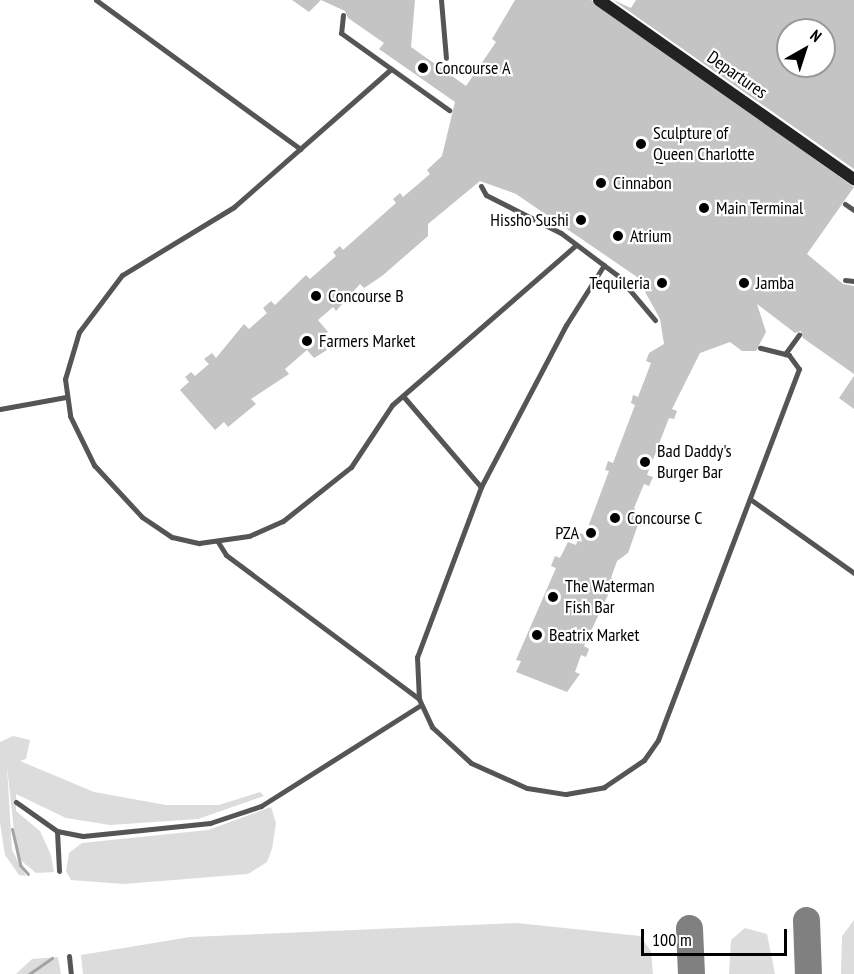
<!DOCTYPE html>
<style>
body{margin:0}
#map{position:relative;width:854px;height:974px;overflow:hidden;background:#fff;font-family:"PT Sans Narrow",sans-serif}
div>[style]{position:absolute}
.green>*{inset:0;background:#dcdcdc}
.stream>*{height:3px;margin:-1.5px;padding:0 1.5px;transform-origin:1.5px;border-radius:1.5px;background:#a3a3a3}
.taxiway>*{height:27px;margin:-13.5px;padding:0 13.5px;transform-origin:13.5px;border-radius:13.5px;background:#808080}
.building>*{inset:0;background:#c4c4c4}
.service>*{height:5px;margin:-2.5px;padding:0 2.5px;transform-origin:2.5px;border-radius:2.5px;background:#555}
.secondary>*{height:12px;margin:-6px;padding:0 6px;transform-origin:6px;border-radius:6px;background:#222}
.dots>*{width:16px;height:16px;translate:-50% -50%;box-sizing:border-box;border:3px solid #fff;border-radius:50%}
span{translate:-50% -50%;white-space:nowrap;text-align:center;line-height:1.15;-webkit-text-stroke:4.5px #fff;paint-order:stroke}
.poi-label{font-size:18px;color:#000}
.left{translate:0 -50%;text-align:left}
.right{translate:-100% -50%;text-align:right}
.street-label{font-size:18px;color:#000}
.north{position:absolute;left:776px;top:18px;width:60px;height:60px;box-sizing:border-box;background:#fff;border:2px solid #999;border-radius:50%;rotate:39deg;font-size:16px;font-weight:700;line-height:24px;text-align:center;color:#000}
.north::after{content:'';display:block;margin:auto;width:21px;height:27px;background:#000;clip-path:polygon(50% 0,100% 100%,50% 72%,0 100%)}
.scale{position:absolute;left:641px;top:929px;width:146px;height:27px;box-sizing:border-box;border:3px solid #000;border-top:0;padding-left:8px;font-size:18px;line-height:21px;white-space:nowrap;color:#000;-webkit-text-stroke:4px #fff;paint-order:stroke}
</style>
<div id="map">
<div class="green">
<div style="clip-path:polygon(13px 736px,30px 740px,26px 759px,20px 761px,94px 792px,166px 805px,219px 805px,260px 792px,264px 796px,198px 819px,110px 825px,66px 818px,16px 794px,16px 811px,40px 831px,51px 855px,54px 872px,36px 873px,17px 857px,7px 767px,12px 850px,26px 876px,19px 875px,5px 855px,0 823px,0 742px)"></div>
<div style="clip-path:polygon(271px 807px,276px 823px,272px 849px,267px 862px,248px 874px,124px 884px,71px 880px,66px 871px,69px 853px,82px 843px,208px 830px)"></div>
<div style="clip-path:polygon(854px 920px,854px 974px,841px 974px,842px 936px)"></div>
<div style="clip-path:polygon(517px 923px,640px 936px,651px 951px,653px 974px,83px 974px,81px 955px,190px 937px)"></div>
<div style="clip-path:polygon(745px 928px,767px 934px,775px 974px,729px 974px,731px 940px)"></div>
<div style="clip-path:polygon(58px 957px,61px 974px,16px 974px,32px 959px)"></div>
</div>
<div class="stream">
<div style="left:12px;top:829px;width:37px;rotate:77deg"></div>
<div style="left:20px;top:865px;width:12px;rotate:48deg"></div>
<div style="left:29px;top:974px;width:28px;rotate:-35deg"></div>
</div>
<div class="taxiway">
<div style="left:806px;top:920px;width:54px;rotate:87.9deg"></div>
<div style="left:689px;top:928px;width:46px;rotate:87.5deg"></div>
</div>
<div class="building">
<div style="clip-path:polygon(292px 0,415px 0,411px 47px,466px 86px,496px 42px,492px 39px,515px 0,591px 0,854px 187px,807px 254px,843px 284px,854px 286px,854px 374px,803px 338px,801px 331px,795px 333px,757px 304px,766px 332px,756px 351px,742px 351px,730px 342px,700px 353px,672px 409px,677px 411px,674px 419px,669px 418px,647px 475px,653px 477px,649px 486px,644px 484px,634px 508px,640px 519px,628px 553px,617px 561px,611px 578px,615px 580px,584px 646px,589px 649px,586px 657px,581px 655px,575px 672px,580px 674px,567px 692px,516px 672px,521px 661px,516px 660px,556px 568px,551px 566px,555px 556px,560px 558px,568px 542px,576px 545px,580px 533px,585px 535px,609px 471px,605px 470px,608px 461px,613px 463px,635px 405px,631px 403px,633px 395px,638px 397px,651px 363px,646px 361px,649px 353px,664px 344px,660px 319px,637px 277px,516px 194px,480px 181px,428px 224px,428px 236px,382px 276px,364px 288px,360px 284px,336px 311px,333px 307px,318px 320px,328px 332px,319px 340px,327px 350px,314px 358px,307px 350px,285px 369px,289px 374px,251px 399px,256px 404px,228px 427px,224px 422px,215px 430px,180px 390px,189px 382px,185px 377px,191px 372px,195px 376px,209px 364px,204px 359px,212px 353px,216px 358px,244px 324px,249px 329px,267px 313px,263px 308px,271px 301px,275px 305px,306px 275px,310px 279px,336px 256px,333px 252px,340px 246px,343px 250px,396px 203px,393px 199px,400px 193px,403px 197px,430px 174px,427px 170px,442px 156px,455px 102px,379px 49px,384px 43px,348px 18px,345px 11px,321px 0,309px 12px)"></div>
<div style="clip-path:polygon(evenodd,613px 0,631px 8px,636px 0,854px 0,854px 169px,613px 0,788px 30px,824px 30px,824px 66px,788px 66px,788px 30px)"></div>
<div style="clip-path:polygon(854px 376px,854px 409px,839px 398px)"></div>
</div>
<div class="service">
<div style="left:96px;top:0;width:253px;rotate:36.1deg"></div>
<div style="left:441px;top:0;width:58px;rotate:85.1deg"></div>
<div style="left:343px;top:15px;width:18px;rotate:96deg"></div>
<div style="left:341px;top:33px;width:133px;rotate:35.5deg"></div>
<div style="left:391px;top:69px;width:209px;rotate:138.7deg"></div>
<div style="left:234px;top:207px;width:131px;rotate:148.7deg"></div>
<div style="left:122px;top:275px;width:71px;rotate:127deg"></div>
<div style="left:79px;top:332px;width:49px;rotate:106.6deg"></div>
<div style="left:65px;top:379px;width:37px;rotate:82deg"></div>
<div style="left:70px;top:416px;width:55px;rotate:63.9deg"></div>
<div style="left:94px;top:465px;width:71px;rotate:47.3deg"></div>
<div style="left:142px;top:517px;width:36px;rotate:34deg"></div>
<div style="left:172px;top:537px;width:28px;rotate:13deg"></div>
<div style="left:199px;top:543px;width:50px;rotate:-8deg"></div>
<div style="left:249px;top:536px;width:37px;rotate:-24deg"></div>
<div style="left:283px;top:521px;width:87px;rotate:-38.5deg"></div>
<div style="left:351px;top:467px;width:74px;rotate:-56.5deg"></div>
<div style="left:392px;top:405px;width:242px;rotate:-41deg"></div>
<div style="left:481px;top:186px;width:10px;rotate:61deg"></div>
<div style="left:486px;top:195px;width:84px;rotate:26.9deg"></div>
<div style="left:561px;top:233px;width:70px;rotate:36.9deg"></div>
<div style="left:617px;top:275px;width:59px;rotate:49.8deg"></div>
<div style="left:845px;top:204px;width:11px;rotate:34deg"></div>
<div style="left:604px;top:265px;width:71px;rotate:122.3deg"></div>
<div style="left:566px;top:325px;width:183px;rotate:117.7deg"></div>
<div style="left:481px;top:487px;width:182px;rotate:110.6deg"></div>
<div style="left:417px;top:657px;width:42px;rotate:87.3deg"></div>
<div style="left:419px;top:699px;width:31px;rotate:65deg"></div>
<div style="left:432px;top:727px;width:53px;rotate:42.7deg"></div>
<div style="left:471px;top:763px;width:61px;rotate:24.1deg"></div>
<div style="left:527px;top:788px;width:39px;rotate:9deg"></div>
<div style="left:566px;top:794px;width:39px;rotate:-10deg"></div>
<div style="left:604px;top:787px;width:48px;rotate:-34deg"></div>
<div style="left:644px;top:760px;width:24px;rotate:-55deg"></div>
<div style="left:658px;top:740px;width:397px;rotate:-69.2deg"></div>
<div style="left:799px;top:369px;width:17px;rotate:-126deg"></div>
<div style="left:789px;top:355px;width:30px;rotate:-166deg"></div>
<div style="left:845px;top:280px;width:9px;rotate:6deg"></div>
<div style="left:785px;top:354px;width:24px;rotate:-54deg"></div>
<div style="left:403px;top:396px;width:120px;rotate:49.4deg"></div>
<div style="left:0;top:409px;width:67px;rotate:-10.3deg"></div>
<div style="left:750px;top:499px;width:128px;rotate:35.4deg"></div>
<div style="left:218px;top:542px;width:15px;rotate:58deg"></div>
<div style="left:226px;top:555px;width:241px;rotate:36.7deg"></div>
<div style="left:16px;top:802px;width:50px;rotate:35.3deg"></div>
<div style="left:57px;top:831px;width:26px;rotate:11deg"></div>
<div style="left:83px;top:836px;width:128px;rotate:-5.8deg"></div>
<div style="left:210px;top:823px;width:54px;rotate:-18.4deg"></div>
<div style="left:261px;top:806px;width:189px;rotate:-32.3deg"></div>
<div style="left:57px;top:831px;width:40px;rotate:87.1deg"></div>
<div style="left:69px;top:956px;width:18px;rotate:84deg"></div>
</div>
<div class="secondary">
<div style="left:599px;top:0;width:312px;rotate:35.1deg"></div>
</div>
<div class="dots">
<div style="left:423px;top:68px;background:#000"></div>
<div style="left:641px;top:144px;background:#000"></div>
<div style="left:601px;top:183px;background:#000"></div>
<div style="left:704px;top:208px;background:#000"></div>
<div style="left:581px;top:220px;background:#000"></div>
<div style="left:618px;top:236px;background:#000"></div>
<div style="left:662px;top:283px;background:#000"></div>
<div style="left:744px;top:283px;background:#000"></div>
<div style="left:316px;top:296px;background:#000"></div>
<div style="left:307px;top:341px;background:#000"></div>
<div style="left:645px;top:462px;background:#000"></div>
<div style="left:615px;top:518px;background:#000"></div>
<div style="left:591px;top:533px;background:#000"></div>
<div style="left:553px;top:597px;background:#000"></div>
<div style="left:537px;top:635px;background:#000"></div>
</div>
<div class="poi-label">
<span class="left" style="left:435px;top:68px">Concourse A</span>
<span class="left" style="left:653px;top:144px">Sculpture of<br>Queen Charlotte</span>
<span class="left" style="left:613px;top:183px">Cinnabon</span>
<span class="left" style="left:716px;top:208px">Main Terminal</span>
<span class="right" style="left:569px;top:220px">Hissho Sushi</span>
<span class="left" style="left:630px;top:236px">Atrium</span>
<span class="right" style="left:650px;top:283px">Tequileria</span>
<span class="left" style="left:756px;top:283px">Jamba</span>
<span class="left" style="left:328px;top:296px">Concourse B</span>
<span class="left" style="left:319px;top:341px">Farmers Market</span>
<span class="left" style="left:657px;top:462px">Bad Daddy's<br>Burger Bar</span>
<span class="left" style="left:627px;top:518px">Concourse C</span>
<span class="right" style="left:579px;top:533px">PZA</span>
<span class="left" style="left:565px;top:597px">The Waterman<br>Fish Bar</span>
<span class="left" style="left:549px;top:635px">Beatrix Market</span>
</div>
<div class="street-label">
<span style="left:737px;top:75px;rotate:35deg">Departures</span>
</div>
<div class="north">N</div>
<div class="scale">100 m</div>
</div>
